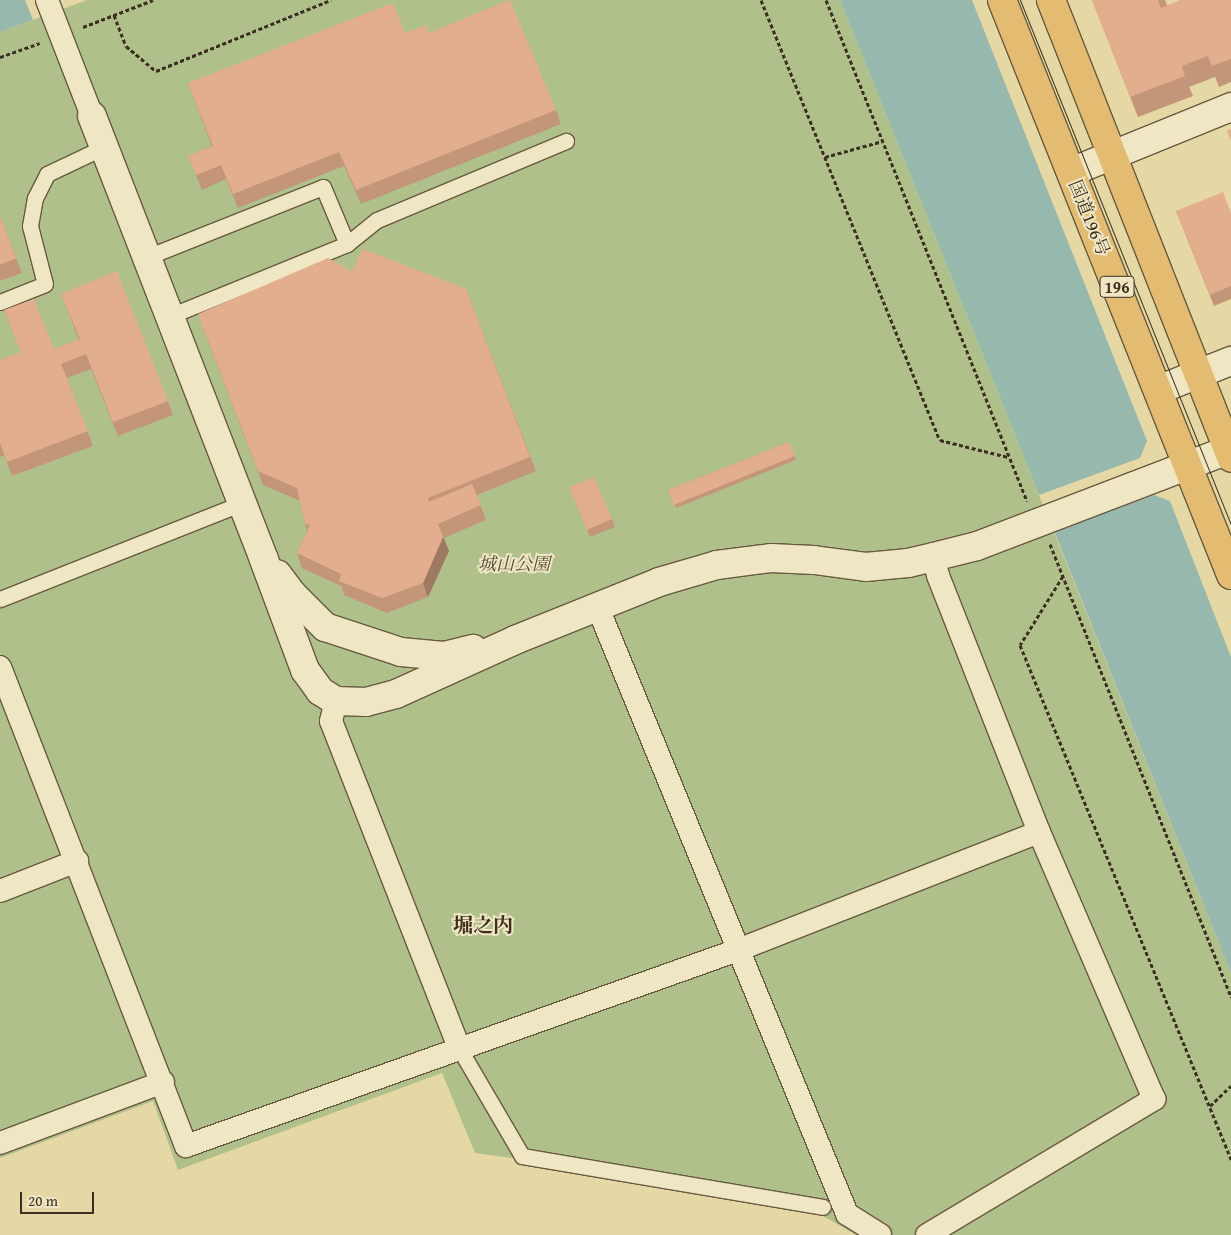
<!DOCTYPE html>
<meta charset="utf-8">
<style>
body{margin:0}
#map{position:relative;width:1231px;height:1235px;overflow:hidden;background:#e6d8a5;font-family:"Gentium Book Plus","Noto Serif JP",serif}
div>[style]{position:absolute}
.green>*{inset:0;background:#b0c08b}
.water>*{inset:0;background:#97b9ad}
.path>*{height:3px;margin-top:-1.5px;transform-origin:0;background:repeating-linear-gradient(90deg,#3d2f1f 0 4px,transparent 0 6.5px)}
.roads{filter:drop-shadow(1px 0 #675940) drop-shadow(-1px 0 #675940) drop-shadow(0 1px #675940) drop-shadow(0 -1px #675940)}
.service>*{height:15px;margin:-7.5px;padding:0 7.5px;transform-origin:7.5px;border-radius:7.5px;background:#efe6c4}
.pedestrian>*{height:22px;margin:-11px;padding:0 11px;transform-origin:11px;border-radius:11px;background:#efe6c4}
.minor>*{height:28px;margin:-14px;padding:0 14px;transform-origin:14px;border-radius:14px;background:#efe6c4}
.tertiary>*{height:28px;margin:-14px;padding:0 14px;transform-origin:14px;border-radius:14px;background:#efe6c4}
.trunk>*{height:28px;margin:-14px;padding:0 14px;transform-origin:14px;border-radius:14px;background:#e3bc72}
.tram>*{height:1px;margin:-0.5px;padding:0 0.5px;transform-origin:0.5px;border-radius:0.5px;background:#3d2f1f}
.wall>*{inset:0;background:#c39679}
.shaded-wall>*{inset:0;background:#9f7a63}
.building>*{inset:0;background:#e3ae8d}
span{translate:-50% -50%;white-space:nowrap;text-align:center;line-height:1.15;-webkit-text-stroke:4px #efe6c4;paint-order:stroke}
.shield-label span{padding:1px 4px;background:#efe6c4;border:1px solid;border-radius:4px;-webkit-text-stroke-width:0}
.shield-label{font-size:16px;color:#3d2f1f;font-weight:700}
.street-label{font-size:18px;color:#3d2f1f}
.park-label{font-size:18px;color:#544c35;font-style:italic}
.quarter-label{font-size:20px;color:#3d2f1f;font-weight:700}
.scale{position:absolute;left:20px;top:1192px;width:74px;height:22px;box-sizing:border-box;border:2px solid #3d2f1f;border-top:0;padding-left:6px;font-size:15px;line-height:18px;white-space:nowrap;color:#3d2f1f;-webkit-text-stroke:4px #efe6c4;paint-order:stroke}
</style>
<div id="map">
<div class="green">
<div style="clip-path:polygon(87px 0,840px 0,1231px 973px,1231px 1235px,856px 1235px,788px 1196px,475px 1153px,442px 1073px,178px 1170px,153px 1101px,0 1158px,0 32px)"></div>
</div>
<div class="water">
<div style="clip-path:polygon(0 0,25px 0,33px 20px,0 32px)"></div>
<div style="clip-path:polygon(840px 0,972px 0,1147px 441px,1140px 458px,1039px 495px)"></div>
<div style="clip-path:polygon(1154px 495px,1170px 501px,1231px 657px,1231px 973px,1054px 531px)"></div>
</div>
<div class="path">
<div style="left:761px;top:0;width:475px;rotate:67.9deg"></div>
<div style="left:940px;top:440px;width:70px;rotate:14deg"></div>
<div style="left:826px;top:0;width:540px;rotate:68.14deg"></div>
<div style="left:114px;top:15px;width:33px;rotate:69deg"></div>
<div style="left:126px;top:46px;width:39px;rotate:40deg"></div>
<div style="left:156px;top:71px;width:189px;rotate:-22.1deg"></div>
<div style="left:83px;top:27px;width:75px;rotate:-21.1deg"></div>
<div style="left:0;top:57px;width:42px;rotate:-19.3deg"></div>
<div style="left:825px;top:157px;width:60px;rotate:-15.4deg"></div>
<div style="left:1050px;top:544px;width:488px;rotate:68.2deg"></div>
<div style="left:1063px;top:576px;width:81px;rotate:121.9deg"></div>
<div style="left:1020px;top:645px;width:556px;rotate:67.68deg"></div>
<div style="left:1210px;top:1106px;width:29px;rotate:-44deg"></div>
</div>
<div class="roads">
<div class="service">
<div style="left:347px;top:244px;width:38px;rotate:-39deg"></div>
<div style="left:377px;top:220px;width:205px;rotate:-22.7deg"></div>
<div style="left:147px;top:257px;width:189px;rotate:-21.7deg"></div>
<div style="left:323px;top:187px;width:62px;rotate:67.2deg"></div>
<div style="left:347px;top:244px;width:191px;rotate:157.9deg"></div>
<div style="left:0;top:302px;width:48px;rotate:-21.8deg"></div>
<div style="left:45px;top:284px;width:60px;rotate:-104.5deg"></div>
<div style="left:30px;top:226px;width:28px;rotate:-80deg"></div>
<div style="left:35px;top:198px;width:27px;rotate:-63deg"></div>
<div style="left:47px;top:174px;width:63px;rotate:-25.3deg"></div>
<div style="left:0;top:599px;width:260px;rotate:-21.6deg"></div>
<div style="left:459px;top:1048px;width:125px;rotate:59.7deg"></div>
<div style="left:522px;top:1156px;width:305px;rotate:9.6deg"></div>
</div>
<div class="pedestrian">
<div style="left:47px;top:0;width:124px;rotate:68.8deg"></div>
<div style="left:598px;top:608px;width:655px;rotate:67.66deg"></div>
<div style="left:847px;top:1214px;width:39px;rotate:32deg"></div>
<div style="left:0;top:667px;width:514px;rotate:68.78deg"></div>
<div style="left:186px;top:1146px;width:586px;rotate:-19.55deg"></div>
<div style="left:738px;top:950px;width:323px;rotate:-21.4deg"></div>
<div style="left:336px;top:701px;width:21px;rotate:104deg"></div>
<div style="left:331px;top:721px;width:351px;rotate:68.6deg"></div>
<div style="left:0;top:891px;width:83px;rotate:-21.3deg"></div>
<div style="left:0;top:1143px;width:174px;rotate:-20.5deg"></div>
<div style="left:927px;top:1235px;width:265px;rotate:-30.9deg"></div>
<div style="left:1154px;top:1099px;width:291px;rotate:-113.3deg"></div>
<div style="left:1039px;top:832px;width:276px;rotate:-111.5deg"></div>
<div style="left:938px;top:575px;width:19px;rotate:-106deg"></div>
</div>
<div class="minor">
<div style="left:1071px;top:172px;width:173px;rotate:-22.1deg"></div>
<div style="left:1158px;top:390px;width:79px;rotate:-21.7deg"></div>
</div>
<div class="tertiary">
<div style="left:92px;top:116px;width:473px;rotate:68.8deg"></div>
<div style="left:263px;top:557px;width:121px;rotate:69.6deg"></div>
<div style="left:305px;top:670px;width:26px;rotate:54deg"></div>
<div style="left:320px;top:691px;width:19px;rotate:32deg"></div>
<div style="left:336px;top:701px;width:30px;rotate:2deg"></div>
<div style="left:366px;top:702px;width:31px;rotate:-15deg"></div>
<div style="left:396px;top:694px;width:131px;rotate:-24.4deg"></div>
<div style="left:515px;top:640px;width:155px;rotate:-21.9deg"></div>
<div style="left:659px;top:582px;width:60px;rotate:-16.3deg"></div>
<div style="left:717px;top:565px;width:54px;rotate:-7.4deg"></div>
<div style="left:771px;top:558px;width:43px;rotate:2.7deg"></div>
<div style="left:814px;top:560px;width:52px;rotate:7.7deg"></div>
<div style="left:866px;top:567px;width:42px;rotate:-5.4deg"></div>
<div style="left:908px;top:563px;width:26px;rotate:-13deg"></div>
<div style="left:933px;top:557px;width:45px;rotate:-14deg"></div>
<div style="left:977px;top:546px;width:269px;rotate:-20.9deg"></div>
<div style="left:277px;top:574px;width:25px;rotate:53deg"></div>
<div style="left:292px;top:594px;width:47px;rotate:45deg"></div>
<div style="left:325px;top:627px;width:80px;rotate:18.2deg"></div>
<div style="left:401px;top:652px;width:43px;rotate:5.3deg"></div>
<div style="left:444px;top:656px;width:30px;rotate:-14deg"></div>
</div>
<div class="trunk">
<div style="left:1002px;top:0;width:619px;rotate:68.28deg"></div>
<div style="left:1051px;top:0;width:492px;rotate:68.5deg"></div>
</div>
</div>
<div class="tram">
<div style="left:1020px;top:0;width:566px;rotate:68.1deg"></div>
</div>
<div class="wall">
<div style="clip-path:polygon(1092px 0,1165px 0,1167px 5px,1231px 0,1231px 82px,1219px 87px,1215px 77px,1189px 87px,1193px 96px,1138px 117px)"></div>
<div style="clip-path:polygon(405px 33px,430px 33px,556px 110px,561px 124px,361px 204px,344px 166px,238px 208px,226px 179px,202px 190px,188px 156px,212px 146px,188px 83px)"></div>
<div style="clip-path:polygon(1176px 211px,1231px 213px,1231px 299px,1214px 306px)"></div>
<div style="clip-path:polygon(0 216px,22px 273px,0 281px)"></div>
<div style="clip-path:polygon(352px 272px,466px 289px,536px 471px,477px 495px,486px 520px,444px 538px,449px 551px,428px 597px,387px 613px,344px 595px,341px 586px,302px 568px,297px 553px,307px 531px,305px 524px,300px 501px,263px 485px,203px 328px)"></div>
<div style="clip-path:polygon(61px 294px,168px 401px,173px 415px,118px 436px,91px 369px,67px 378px,93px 446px,12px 476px,4px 455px,0 457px,0 360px,21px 352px,4px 310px,54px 349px,79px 340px)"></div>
<div style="clip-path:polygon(789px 442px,796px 460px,676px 508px,668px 490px)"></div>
<div style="clip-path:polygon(569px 487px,612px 519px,615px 527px,590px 537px)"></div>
</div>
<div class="shaded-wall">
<div style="clip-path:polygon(443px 537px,449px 551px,428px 597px,423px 583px)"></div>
</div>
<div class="building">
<div style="clip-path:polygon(509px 0,510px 0,556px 110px,356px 190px,339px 152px,233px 194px,221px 165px,196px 175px,188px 156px,213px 146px,188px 83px,393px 3px,405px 33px,427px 25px,429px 33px)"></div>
<div style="clip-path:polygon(1092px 0,1158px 0,1161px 8px,1180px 0,1231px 0,1231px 59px,1212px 66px,1208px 56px,1182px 66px,1185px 76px,1130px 97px)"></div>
<div style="clip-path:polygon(1231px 129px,1231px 141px,1227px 131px)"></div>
<div style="clip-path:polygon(1223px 192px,1231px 213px,1231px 286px,1210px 295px,1176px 211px)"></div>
<div style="clip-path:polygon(0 216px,16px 258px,0 265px)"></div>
<div style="clip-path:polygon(363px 249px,466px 289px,530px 457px,428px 498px,429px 502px,472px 484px,481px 505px,438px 524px,443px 537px,423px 583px,382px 598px,339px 581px,341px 574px,297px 553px,310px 525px,305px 524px,297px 488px,258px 471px,198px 314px,328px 258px,352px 272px)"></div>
<div style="clip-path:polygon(117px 271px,168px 401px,113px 422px,86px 354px,61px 364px,88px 431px,7px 462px,0 443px,0 360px,21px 352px,4px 310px,34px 299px,54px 349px,80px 339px,61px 294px)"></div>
<div style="clip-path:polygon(789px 442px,795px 456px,674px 505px,668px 490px)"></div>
<div style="clip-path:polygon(594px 477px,612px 519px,587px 530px,569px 487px)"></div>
</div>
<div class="shield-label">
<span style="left:1117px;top:287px">196</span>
</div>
<div class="street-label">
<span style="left:1089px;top:218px;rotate:68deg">国道196号</span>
</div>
<div class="park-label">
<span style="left:514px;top:564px">城山公園</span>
</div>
<div class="quarter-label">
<span style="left:483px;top:924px">堀之内</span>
</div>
<div class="scale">20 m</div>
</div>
